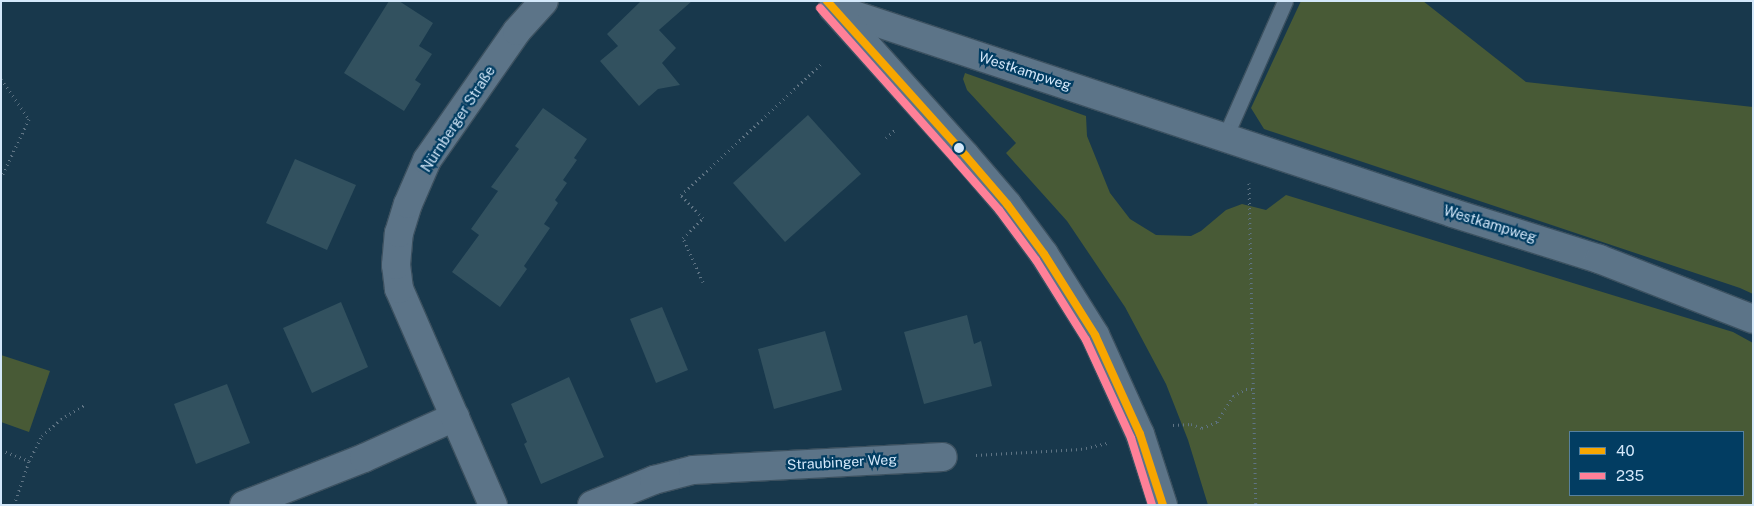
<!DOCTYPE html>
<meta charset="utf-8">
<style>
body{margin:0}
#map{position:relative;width:1754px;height:506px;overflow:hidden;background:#18384c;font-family:"Public Sans",sans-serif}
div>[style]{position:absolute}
.green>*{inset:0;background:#485a36}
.building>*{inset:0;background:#32515f}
.path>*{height:3px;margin-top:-1.5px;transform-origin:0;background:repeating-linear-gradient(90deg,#5f7484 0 1px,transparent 0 5px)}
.roads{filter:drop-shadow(1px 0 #3c5160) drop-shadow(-1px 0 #3c5160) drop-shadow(0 1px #3c5160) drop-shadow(0 -1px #3c5160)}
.service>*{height:15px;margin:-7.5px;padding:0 7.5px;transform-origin:7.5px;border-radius:7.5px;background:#5c7488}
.minor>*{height:28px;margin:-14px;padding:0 14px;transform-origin:14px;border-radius:14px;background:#5c7488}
.bus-1>*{height:8px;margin:-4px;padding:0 4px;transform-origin:4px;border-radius:4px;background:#f7a600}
.bus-2>*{height:8px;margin:-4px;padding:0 4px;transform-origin:4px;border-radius:4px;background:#ff8098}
.dots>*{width:14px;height:14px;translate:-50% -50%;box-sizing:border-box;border:2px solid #023d62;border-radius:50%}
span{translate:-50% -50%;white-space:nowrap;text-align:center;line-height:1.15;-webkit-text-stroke:4.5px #023d62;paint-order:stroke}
.street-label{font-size:14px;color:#d4e8fa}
.frame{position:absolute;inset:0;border:2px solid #d4e8fa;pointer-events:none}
.legend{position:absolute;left:1569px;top:431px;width:175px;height:65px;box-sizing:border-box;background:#023d62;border:1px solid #56819f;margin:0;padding:6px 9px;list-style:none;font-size:15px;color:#d4e8fa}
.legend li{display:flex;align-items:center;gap:10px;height:25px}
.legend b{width:25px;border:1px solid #56819f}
</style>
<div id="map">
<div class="green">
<div style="clip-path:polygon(1301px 1px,1423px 1px,1526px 82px,1753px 107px,1753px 294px,1740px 288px,1264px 129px,1251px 108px)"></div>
<div style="clip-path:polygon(evenodd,965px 73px,1086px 116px,1087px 136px,1110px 193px,1130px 219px,1156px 235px,1191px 236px,1201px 231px,1226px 210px,1242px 204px,1266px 210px,1286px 195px,1733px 332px,1753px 343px,1753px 505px,1208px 505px,1188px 440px,1166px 384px,1125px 307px,1067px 221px,1006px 153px,1016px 143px,967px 90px,963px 79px,965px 73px,1570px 432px,1743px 432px,1743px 495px,1570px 495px,1570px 432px)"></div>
<div style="clip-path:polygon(1px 355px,50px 371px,29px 432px,1px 422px)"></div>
</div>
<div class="building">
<div style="clip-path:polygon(389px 1px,399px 1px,433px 23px,419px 46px,432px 54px,415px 80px,421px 84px,404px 111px,344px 73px)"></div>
<div style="clip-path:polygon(641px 1px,692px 1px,659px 30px,676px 48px,662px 63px,680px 85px,658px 89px,639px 106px,600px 61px,618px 46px,607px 34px)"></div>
<div style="clip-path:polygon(543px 108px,587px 139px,574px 158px,577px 160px,563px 180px,567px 183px,555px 200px,558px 203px,544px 224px,550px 228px,524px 266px,527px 269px,500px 307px,452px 272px,479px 235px,471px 229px,498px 191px,491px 187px,519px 149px,515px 146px)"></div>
<div style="clip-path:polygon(808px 115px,861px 174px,785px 242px,733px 183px)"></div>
<div style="clip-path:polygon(295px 159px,356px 185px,327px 250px,266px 223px)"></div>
<div style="clip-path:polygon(341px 302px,368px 367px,312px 393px,283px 328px)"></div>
<div style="clip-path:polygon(662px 307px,688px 370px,656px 383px,630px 319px)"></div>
<div style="clip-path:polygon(967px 315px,974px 344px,981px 341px,992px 386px,924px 404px,904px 332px)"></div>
<div style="clip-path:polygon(825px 331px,842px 390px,774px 409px,758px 349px)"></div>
<div style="clip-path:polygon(569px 377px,604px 457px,541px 484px,524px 444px,527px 442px,511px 404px)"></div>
<div style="clip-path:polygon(227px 384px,250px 443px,196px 464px,174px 404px)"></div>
</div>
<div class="path">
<div style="left:1px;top:79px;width:49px;rotate:55deg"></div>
<div style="left:29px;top:119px;width:65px;rotate:115.4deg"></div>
<div style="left:886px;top:138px;width:12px;rotate:-42deg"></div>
<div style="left:1249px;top:183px;width:322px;rotate:88.8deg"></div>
<div style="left:703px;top:282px;width:48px;rotate:-114.4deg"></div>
<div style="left:683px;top:238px;width:28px;rotate:-45deg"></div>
<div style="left:703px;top:218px;width:32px;rotate:-134deg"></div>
<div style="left:681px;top:195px;width:192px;rotate:-43.1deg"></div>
<div style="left:1173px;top:425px;width:18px;rotate:-3deg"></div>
<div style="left:1191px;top:424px;width:12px;rotate:20deg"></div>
<div style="left:1202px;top:428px;width:16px;rotate:-22deg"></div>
<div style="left:1217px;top:422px;width:31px;rotate:-58deg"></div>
<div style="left:1233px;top:396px;width:15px;rotate:-28deg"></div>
<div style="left:1246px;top:389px;width:9px"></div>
<div style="left:1px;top:450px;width:30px;rotate:21deg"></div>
<div style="left:976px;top:455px;width:105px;rotate:-3.3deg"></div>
<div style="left:1081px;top:449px;width:27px;rotate:-13deg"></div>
<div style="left:14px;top:505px;width:46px;rotate:-71.2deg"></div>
<div style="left:29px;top:461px;width:28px;rotate:-63deg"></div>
<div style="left:42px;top:436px;width:25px;rotate:-42deg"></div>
<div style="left:61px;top:419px;width:27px;rotate:-31deg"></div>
</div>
<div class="roads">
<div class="service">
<div style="left:1225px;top:137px;width:149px;rotate:-66.2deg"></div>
</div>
<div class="minor">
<div style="left:833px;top:8px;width:653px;rotate:18.3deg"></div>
<div style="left:1453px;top:213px;width:153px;rotate:17.5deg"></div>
<div style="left:1599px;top:259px;width:165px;rotate:21.3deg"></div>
<div style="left:833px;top:8px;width:198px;rotate:48.1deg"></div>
<div style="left:965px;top:155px;width:65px;rotate:49.4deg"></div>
<div style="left:1007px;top:204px;width:62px;rotate:53.5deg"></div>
<div style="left:1044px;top:254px;width:96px;rotate:57.8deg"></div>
<div style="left:1095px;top:335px;width:109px;rotate:65.6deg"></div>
<div style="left:1140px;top:434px;width:75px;rotate:72.1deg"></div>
<div style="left:244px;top:505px;width:129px;rotate:-21.4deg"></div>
<div style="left:364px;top:458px;width:100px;rotate:-24.3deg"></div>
<div style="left:493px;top:505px;width:236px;rotate:-113.5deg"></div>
<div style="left:399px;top:289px;width:24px;rotate:-97deg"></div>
<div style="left:396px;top:265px;width:32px;rotate:-85deg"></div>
<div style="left:399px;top:233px;width:30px;rotate:-73deg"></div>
<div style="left:408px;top:204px;width:48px;rotate:-66.6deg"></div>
<div style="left:427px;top:160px;width:157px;rotate:-55.1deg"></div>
<div style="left:517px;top:31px;width:40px;rotate:-48deg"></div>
<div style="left:592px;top:505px;width:67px;rotate:-22deg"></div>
<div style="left:654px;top:480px;width:40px;rotate:-14.4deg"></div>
<div style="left:693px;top:470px;width:250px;rotate:-3deg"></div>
</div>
</div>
<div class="bus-1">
<div style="left:827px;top:1px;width:207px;rotate:48.1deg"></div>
<div style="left:965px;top:155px;width:65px;rotate:49.4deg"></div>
<div style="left:1007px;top:204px;width:62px;rotate:53.5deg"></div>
<div style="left:1044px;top:254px;width:96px;rotate:57.8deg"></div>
<div style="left:1095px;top:335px;width:109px;rotate:65.6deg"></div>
<div style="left:1140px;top:434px;width:75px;rotate:72.1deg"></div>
</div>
<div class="bus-2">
<div style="left:820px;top:8px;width:206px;rotate:48.3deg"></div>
<div style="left:957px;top:162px;width:64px;rotate:48.8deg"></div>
<div style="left:999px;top:210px;width:62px;rotate:53.5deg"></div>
<div style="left:1036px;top:260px;width:94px;rotate:58deg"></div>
<div style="left:1086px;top:340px;width:108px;rotate:65.3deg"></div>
<div style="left:1131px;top:438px;width:70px;rotate:72.6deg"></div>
</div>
<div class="dots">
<div style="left:959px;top:148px;background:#d4e8fa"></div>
</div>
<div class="street-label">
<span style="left:1025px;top:71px;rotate:18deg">Westkampweg</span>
<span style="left:458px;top:119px;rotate:-57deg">Nürnberger Straße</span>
<span style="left:1490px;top:224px;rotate:17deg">Westkampweg</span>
<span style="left:842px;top:462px;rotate:-3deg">Straubinger Weg</span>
</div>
<div class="frame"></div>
<ul class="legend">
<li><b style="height:6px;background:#f7a600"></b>40</li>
<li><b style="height:6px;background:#ff8098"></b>235</li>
</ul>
</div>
